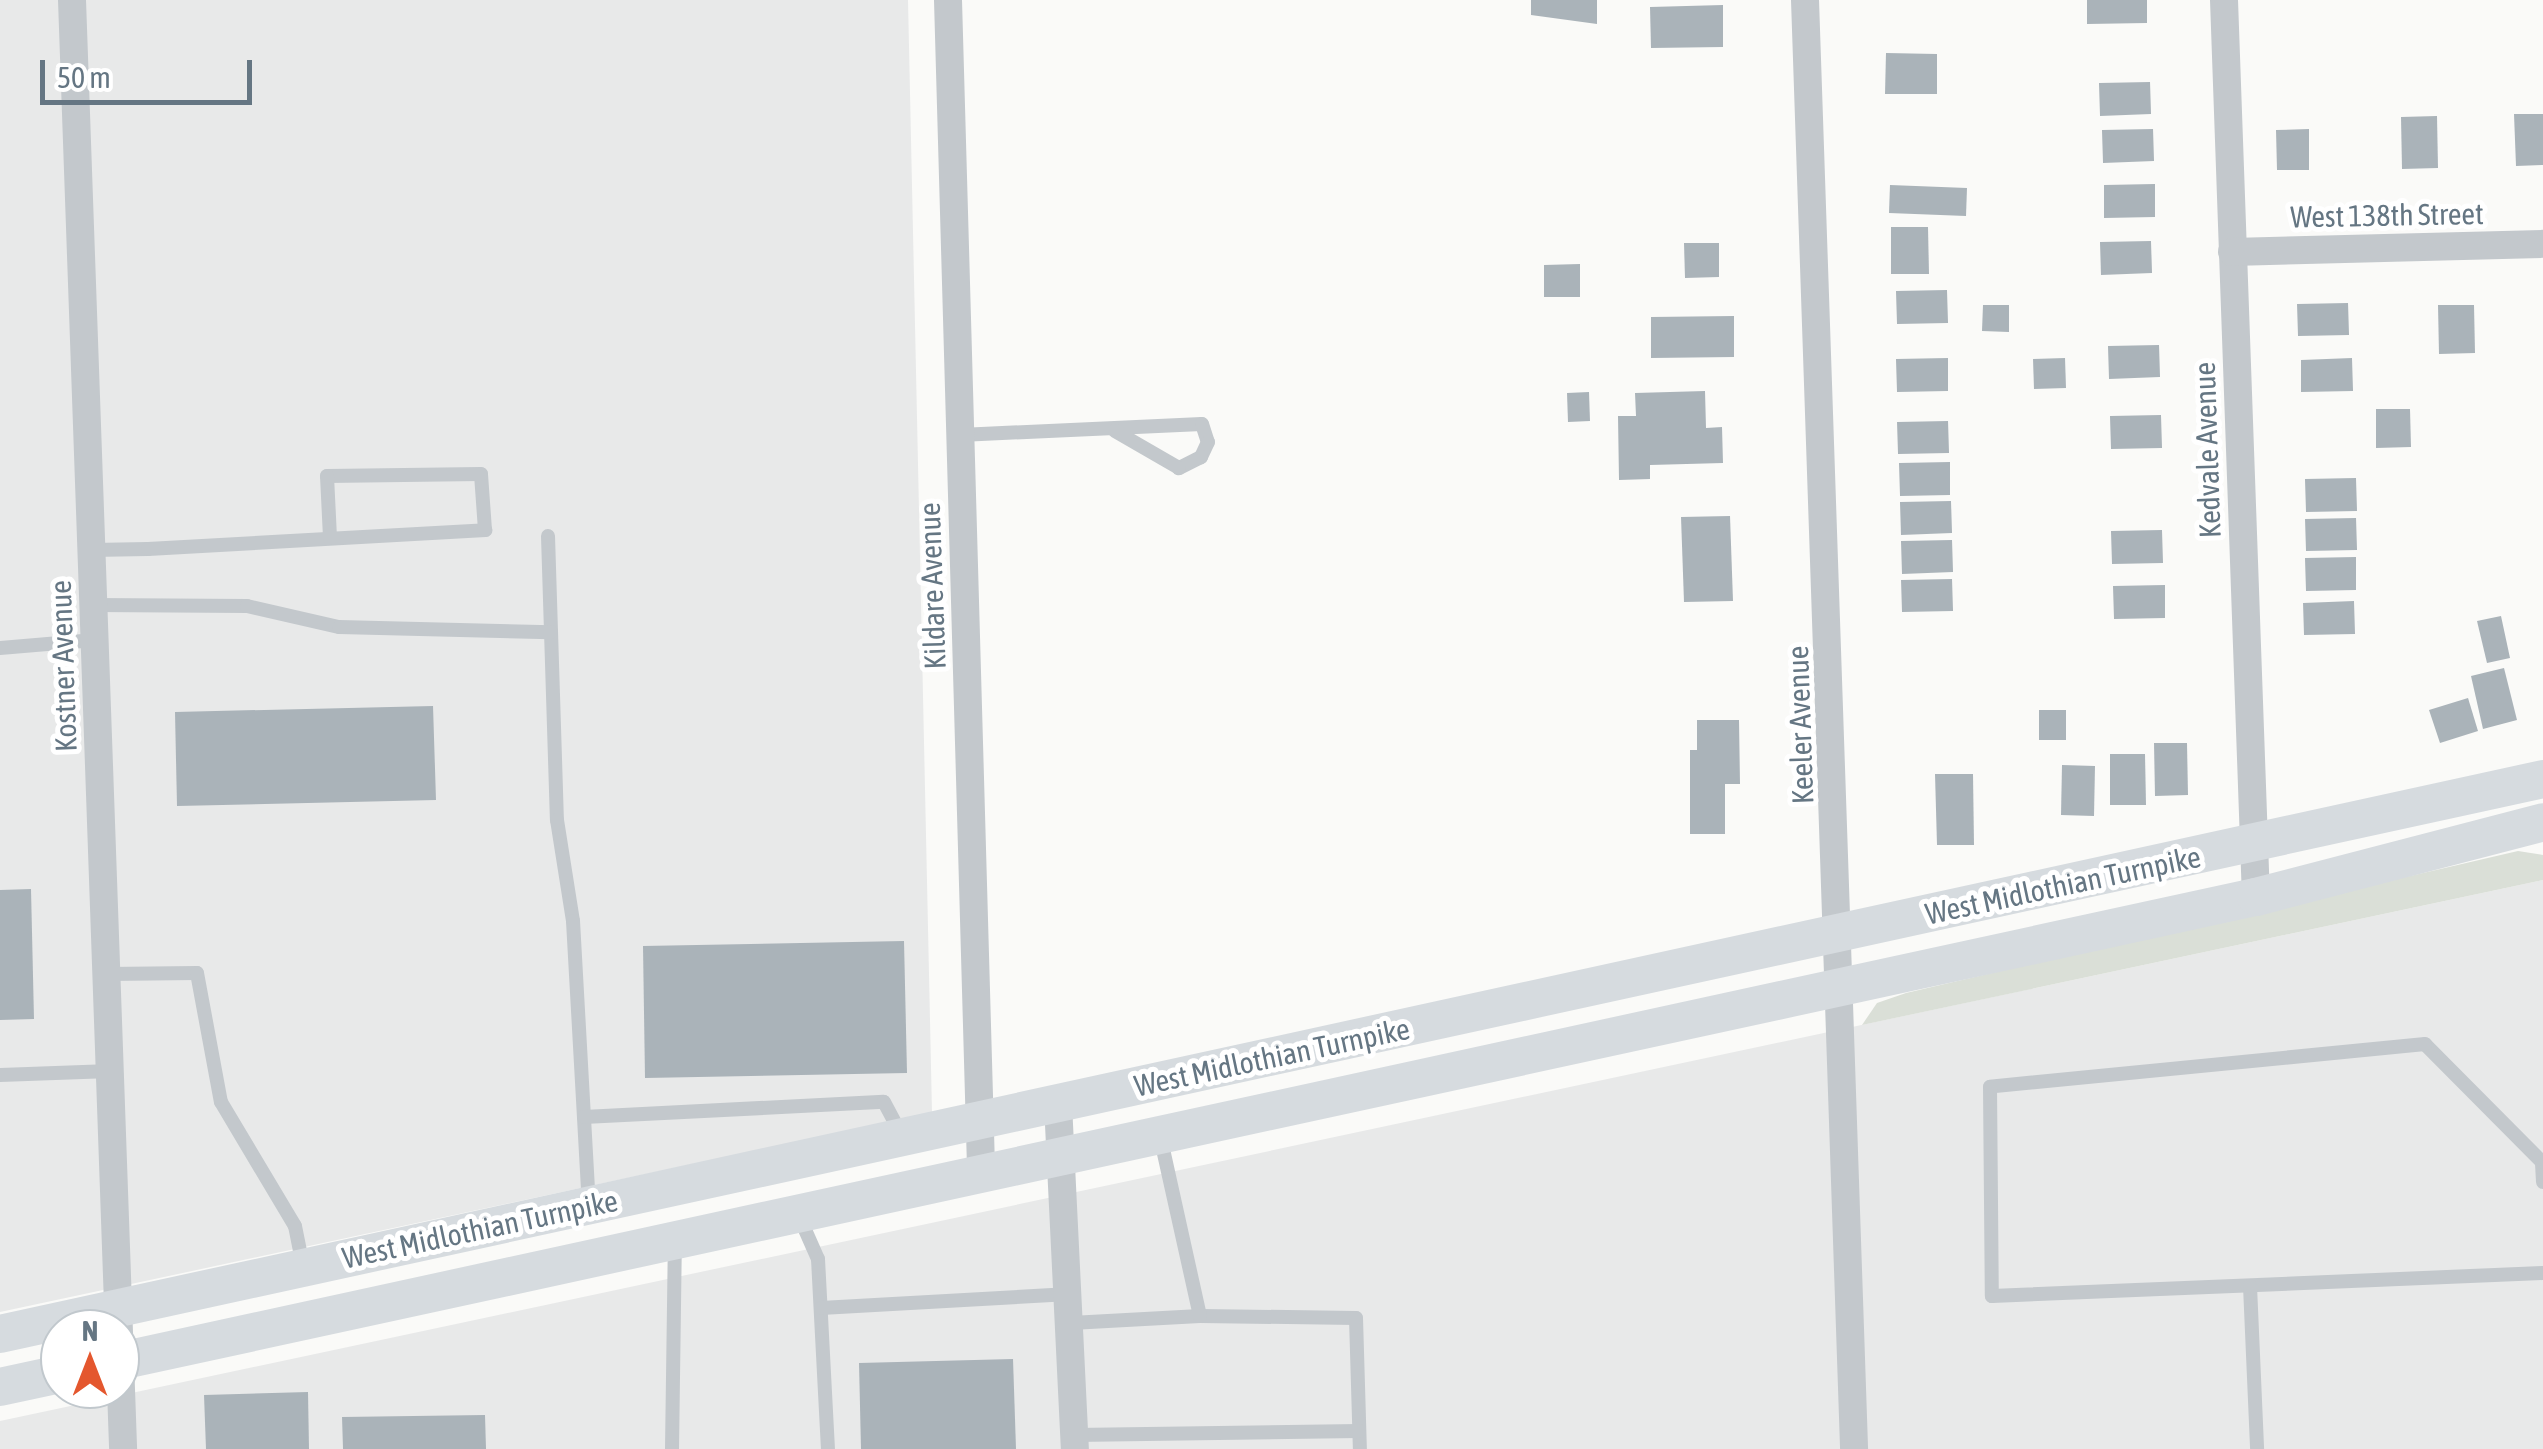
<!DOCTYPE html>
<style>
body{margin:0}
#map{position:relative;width:2543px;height:1449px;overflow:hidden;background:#fafaf8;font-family:"Asap Condensed",sans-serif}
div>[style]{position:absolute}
.built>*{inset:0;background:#e8e9e9}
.green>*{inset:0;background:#dadfd7}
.building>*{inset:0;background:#aab3b9}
.service>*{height:14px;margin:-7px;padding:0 7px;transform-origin:7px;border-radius:7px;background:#c3c8cc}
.minor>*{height:28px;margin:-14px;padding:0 14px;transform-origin:14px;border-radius:14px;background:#c3c8cc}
.secondary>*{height:38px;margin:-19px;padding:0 19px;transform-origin:19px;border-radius:19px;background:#d6dbdf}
span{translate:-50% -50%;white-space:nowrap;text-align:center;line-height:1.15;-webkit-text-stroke:10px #fff;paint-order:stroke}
.street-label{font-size:30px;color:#657683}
.north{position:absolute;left:40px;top:1309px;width:100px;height:100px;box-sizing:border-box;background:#fff;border:2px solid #c1c8cd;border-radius:50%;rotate:0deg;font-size:28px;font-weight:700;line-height:40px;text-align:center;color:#657683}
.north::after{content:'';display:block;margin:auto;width:35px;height:45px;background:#e4572e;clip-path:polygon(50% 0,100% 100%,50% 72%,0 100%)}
.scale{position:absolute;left:40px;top:60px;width:212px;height:45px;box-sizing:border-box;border:5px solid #657683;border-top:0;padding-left:12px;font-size:30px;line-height:35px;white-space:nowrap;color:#657683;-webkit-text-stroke:8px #fff;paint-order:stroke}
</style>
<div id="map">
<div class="built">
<div style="clip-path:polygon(0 0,908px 0,932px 1113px,0 1312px)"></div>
<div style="clip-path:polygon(2543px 880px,2543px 1449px,0 1449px,0 1421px)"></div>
</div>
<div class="green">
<div style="clip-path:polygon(2518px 851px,2543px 855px,2543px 880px,1862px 1025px,1877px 1003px,1906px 993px)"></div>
</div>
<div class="building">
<div style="clip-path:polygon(1531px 0,1597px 0,1597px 24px,1531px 15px)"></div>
<div style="clip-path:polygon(2087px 0,2147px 0,2147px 23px,2087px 24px)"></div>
<div style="clip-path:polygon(1723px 5px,1723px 47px,1651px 48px,1650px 7px)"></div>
<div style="clip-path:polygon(1886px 53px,1937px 54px,1937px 94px,1885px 94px)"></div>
<div style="clip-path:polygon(2150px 82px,2151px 114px,2100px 116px,2099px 83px)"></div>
<div style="clip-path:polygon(2514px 114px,2543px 114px,2543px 165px,2516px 166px)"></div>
<div style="clip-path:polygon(2437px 116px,2438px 168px,2402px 169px,2401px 117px)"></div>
<div style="clip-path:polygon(2153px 129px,2154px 161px,2103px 163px,2102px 130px)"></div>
<div style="clip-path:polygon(2309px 129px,2309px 170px,2277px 170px,2276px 130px)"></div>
<div style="clip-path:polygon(2155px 184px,2155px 217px,2104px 218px,2104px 185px)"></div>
<div style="clip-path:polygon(1890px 185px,1967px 188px,1966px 216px,1889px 213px)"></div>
<div style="clip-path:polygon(1891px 227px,1928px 227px,1929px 274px,1891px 274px)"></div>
<div style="clip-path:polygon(2151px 241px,2152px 273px,2101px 275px,2100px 242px)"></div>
<div style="clip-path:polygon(1684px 243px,1719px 243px,1719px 277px,1685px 278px)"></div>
<div style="clip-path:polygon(1580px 264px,1580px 297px,1544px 297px,1544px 265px)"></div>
<div style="clip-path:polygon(1947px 290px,1948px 323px,1897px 324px,1896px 291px)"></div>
<div style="clip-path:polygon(2348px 303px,2349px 335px,2298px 336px,2297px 304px)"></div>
<div style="clip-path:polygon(1983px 305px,2009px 305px,2009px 332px,1982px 331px)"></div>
<div style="clip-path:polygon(2438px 305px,2474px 305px,2475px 353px,2439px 354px)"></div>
<div style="clip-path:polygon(1734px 316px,1734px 357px,1651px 358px,1651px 317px)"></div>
<div style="clip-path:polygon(2159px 345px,2160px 377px,2109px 379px,2108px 346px)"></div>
<div style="clip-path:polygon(1948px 358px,1948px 391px,1897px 392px,1896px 359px)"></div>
<div style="clip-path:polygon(2065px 358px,2066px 388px,2034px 389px,2033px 359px)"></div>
<div style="clip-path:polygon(2352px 358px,2353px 391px,2301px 392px,2301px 360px)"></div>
<div style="clip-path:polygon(1705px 391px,1706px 428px,1722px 427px,1723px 463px,1650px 465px,1650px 479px,1619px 480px,1618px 416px,1636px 416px,1635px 393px)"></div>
<div style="clip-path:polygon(1589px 392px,1590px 421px,1568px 422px,1567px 393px)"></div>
<div style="clip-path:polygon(2376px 409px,2410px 409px,2411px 447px,2376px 448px)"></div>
<div style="clip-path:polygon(2161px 415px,2162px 448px,2111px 449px,2110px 416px)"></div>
<div style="clip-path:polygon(1948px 421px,1949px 453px,1898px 454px,1897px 422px)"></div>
<div style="clip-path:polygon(1950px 462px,1950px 495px,1900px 496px,1899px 463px)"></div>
<div style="clip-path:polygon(2356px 478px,2357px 511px,2306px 512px,2305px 479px)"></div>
<div style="clip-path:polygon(1951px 501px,1952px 533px,1901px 535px,1900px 502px)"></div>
<div style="clip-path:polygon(1730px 516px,1733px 601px,1684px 602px,1681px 517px)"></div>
<div style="clip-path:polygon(2356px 518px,2357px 550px,2306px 551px,2305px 519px)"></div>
<div style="clip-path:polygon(2162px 530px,2163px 563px,2112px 564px,2111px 531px)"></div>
<div style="clip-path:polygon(1952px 540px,1953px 572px,1902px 574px,1901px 541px)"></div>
<div style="clip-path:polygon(2356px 557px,2356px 590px,2306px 591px,2305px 558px)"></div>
<div style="clip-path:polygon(1952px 579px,1953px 611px,1902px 612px,1901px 580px)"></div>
<div style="clip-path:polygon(2165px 585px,2165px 618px,2114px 619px,2113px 586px)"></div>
<div style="clip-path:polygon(2354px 601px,2355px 634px,2304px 635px,2303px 603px)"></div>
<div style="clip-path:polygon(2501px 616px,2510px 658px,2487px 663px,2477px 621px)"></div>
<div style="clip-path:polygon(2504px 668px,2517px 720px,2483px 729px,2471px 676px)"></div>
<div style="clip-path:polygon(2468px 698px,2478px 731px,2440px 743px,2429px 710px)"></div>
<div style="clip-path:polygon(433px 706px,436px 800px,177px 806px,175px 712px)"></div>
<div style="clip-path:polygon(2039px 710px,2066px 710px,2066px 740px,2039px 740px)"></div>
<div style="clip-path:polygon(1697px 720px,1739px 720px,1740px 784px,1725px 784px,1725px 834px,1690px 834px,1690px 750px,1697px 750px)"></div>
<div style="clip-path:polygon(2154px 743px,2187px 743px,2188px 795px,2155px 796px)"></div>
<div style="clip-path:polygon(2110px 754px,2145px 754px,2146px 805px,2110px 805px)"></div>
<div style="clip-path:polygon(2062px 765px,2095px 766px,2094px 816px,2061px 815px)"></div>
<div style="clip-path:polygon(1935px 774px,1973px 774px,1974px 845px,1937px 845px)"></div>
<div style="clip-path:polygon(31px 889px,34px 1019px,0 1020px,0 890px)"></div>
<div style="clip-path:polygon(904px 941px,907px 1073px,645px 1078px,643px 946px)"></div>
<div style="clip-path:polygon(1013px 1359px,1016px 1449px,861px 1449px,859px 1363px)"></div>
<div style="clip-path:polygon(308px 1392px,309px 1449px,206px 1449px,204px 1395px)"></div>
<div style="clip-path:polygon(485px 1415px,486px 1449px,343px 1449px,342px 1417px)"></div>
</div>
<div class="service">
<div style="left:960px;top:435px;width:242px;rotate:-2.6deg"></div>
<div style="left:1202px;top:424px;width:19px;rotate:72deg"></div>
<div style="left:1208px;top:442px;width:17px;rotate:115deg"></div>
<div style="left:1201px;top:457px;width:25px;rotate:153deg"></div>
<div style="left:1179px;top:468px;width:74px;rotate:-150deg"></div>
<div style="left:548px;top:536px;width:284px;rotate:88.2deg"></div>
<div style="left:557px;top:820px;width:102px;rotate:81deg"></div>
<div style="left:573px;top:921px;width:283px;rotate:86.8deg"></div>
<div style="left:92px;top:550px;width:56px;rotate:-1deg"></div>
<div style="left:148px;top:549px;width:338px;rotate:-3.2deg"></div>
<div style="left:485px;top:530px;width:56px;rotate:-94.1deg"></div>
<div style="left:481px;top:474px;width:154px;rotate:179.3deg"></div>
<div style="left:327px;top:476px;width:62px;rotate:87.2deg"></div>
<div style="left:94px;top:605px;width:153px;rotate:0.4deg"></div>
<div style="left:247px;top:606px;width:94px;rotate:12.9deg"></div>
<div style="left:339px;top:627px;width:212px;rotate:1.4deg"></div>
<div style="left:0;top:648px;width:95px;rotate:-4.8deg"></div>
<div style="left:107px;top:974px;width:90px;rotate:-0.6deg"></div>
<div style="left:197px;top:973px;width:131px;rotate:79.5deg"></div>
<div style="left:221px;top:1102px;width:144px;rotate:59.2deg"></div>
<div style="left:295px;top:1226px;width:41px;rotate:78.7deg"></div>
<div style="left:0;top:1075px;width:111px;rotate:-2.1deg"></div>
<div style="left:584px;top:1117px;width:300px;rotate:-2.9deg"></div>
<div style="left:884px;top:1102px;width:38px;rotate:62deg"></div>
<div style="left:2543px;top:1182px;width:20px;rotate:-93deg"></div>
<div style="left:2542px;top:1162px;width:166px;rotate:-134.8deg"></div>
<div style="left:2425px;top:1044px;width:437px;rotate:174.4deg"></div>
<div style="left:1990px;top:1087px;width:209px;rotate:89.5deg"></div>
<div style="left:1992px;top:1296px;width:551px;rotate:-2.39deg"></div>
<div style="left:799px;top:1216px;width:47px;rotate:66.2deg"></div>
<div style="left:818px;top:1259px;width:190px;rotate:87deg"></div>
<div style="left:2250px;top:1286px;width:163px;rotate:87.5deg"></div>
<div style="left:821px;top:1308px;width:249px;rotate:-3.2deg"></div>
<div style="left:1200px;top:1316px;width:156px;rotate:0.7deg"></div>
<div style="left:1356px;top:1318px;width:131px;rotate:88.3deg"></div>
<div style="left:1071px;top:1323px;width:129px;rotate:-3.1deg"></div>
<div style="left:1200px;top:1316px;width:184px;rotate:-102.5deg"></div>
<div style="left:1075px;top:1435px;width:284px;rotate:-0.8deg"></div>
<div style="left:672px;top:1449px;width:205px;rotate:-89.2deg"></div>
</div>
<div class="minor">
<div style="left:72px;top:0;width:1450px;rotate:87.98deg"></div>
<div style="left:948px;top:0;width:1170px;rotate:88.38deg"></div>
<div style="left:1805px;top:0;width:1450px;rotate:88.06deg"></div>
<div style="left:2224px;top:0;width:898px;rotate:87.96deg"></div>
<div style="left:2232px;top:252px;width:311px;rotate:-1.5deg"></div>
<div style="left:1058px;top:1104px;width:345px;rotate:87.2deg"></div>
</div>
<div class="secondary">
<div style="left:0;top:1334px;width:2603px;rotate:-12.31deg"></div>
<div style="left:120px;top:1361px;width:2186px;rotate:-12.26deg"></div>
<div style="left:2256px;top:897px;width:297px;rotate:-14.6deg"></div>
<div style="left:0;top:1387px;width:61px;rotate:-12.2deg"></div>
</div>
<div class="street-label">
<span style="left:2387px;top:215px;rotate:-1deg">West 138th Street</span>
<span style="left:2207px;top:450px;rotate:-92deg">Kedvale Avenue</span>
<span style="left:932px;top:586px;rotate:-92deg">Kildare Avenue</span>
<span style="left:63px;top:666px;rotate:-92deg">Kostner Avenue</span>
<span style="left:1800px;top:725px;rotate:-92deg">Keeler Avenue</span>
<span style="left:2063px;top:885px;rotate:-12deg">West Midlothian Turnpike</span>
<span style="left:1272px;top:1057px;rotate:-12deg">West Midlothian Turnpike</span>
<span style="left:480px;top:1229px;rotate:-12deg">West Midlothian Turnpike</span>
</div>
<div class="north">N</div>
<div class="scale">50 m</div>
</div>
